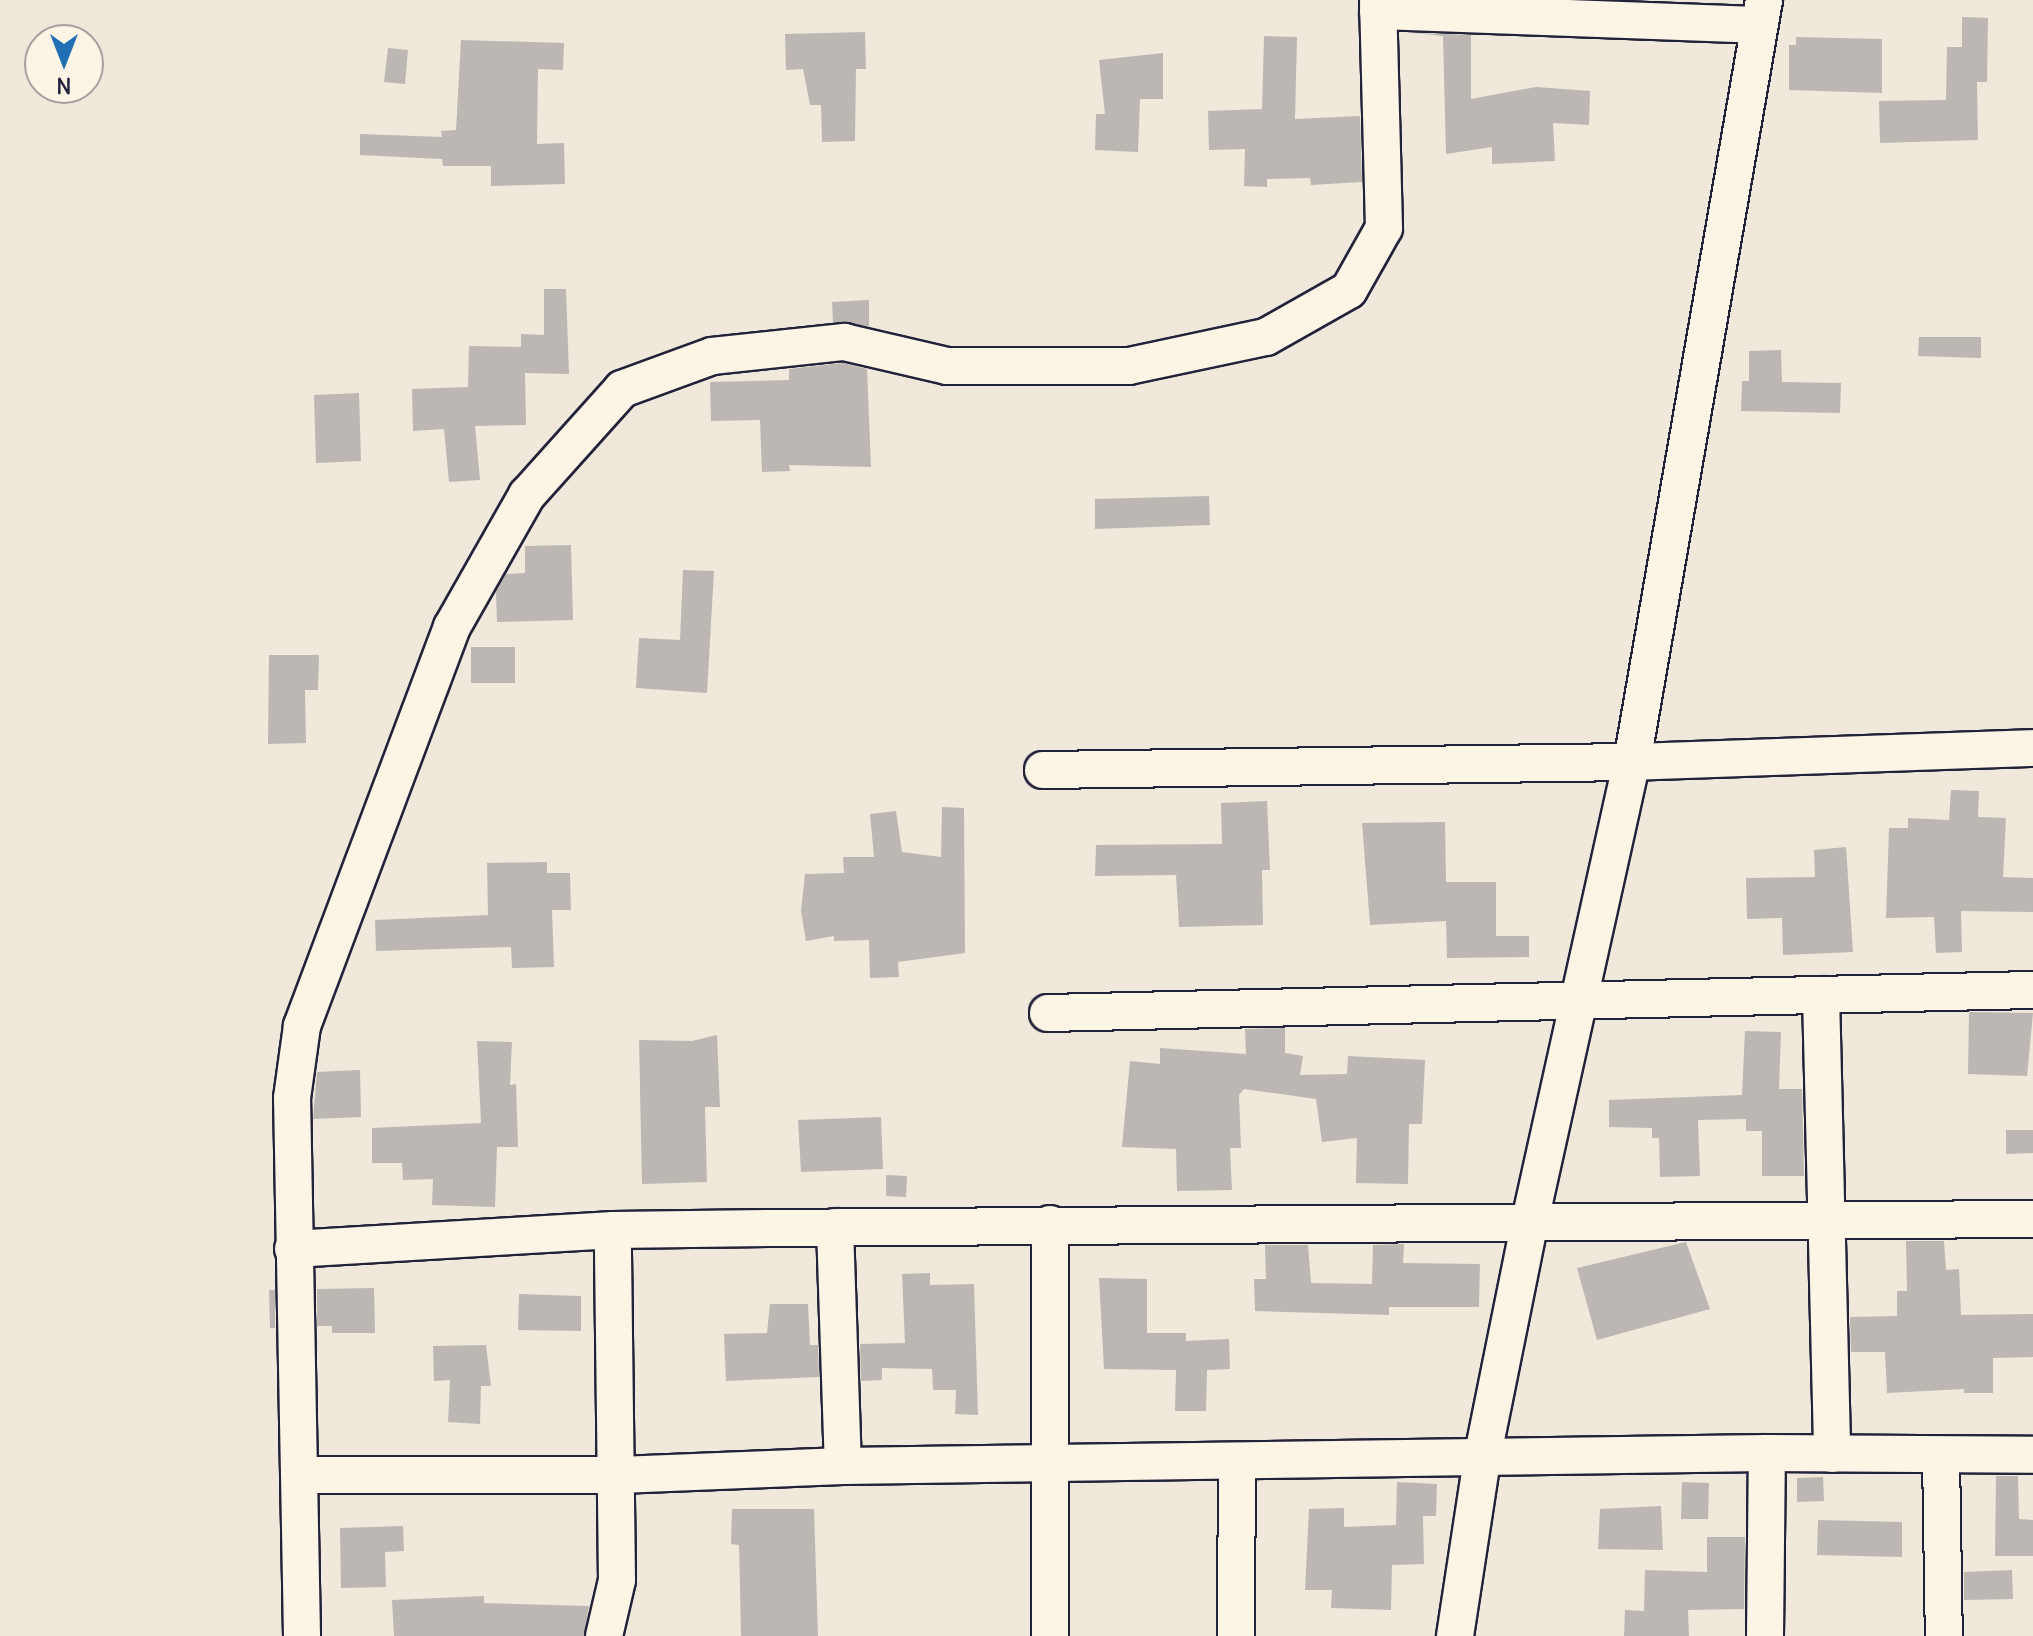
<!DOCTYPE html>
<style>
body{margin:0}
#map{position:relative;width:2033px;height:1636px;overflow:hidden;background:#efe8db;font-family:Delius,sans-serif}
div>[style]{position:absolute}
.building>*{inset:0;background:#bcb7b3}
.roads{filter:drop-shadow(2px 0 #22223b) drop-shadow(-2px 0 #22223b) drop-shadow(0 2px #22223b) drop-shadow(0 -2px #22223b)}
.minor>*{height:36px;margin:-18px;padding:0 18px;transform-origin:18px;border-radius:18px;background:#fcf5e5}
span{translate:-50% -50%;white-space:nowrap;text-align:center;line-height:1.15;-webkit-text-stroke:7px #fcf5e5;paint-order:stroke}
.north{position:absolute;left:24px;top:24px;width:80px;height:80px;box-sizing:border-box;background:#fcf5e5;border:2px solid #a5a1a1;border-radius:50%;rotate:180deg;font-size:22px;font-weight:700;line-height:32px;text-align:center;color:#22223b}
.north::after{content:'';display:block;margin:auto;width:28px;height:36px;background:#1f6fb2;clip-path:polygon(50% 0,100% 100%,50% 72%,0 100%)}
</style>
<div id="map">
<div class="building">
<div style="clip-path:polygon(1962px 17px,1988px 18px,1987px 82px,1977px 82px,1978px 140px,1880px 143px,1879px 101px,1946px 100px,1947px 47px,1962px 47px)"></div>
<div style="clip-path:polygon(865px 32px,866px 69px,856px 69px,855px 141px,822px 142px,821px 105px,810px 105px,803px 69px,786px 70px,785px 34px)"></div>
<div style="clip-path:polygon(1413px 33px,1471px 35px,1471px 99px,1536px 87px,1590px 91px,1589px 125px,1553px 123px,1555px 161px,1492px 164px,1492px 147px,1446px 154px,1443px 36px)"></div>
<div style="clip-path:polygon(1264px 36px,1297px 37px,1295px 119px,1360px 116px,1362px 182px,1311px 185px,1310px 178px,1267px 179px,1267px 187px,1244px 186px,1245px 149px,1209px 150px,1208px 111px,1262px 109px)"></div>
<div style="clip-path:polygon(1796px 37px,1882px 39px,1882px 93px,1789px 90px,1789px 45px,1796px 45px)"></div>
<div style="clip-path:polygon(461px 40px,564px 43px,563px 70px,538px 69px,537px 144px,564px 143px,565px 184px,491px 186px,491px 166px,443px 166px,442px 159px,360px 155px,360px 134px,442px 137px,441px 131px,456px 130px)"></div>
<div style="clip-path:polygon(388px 48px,408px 50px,405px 84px,384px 82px)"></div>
<div style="clip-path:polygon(1163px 53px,1163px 99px,1140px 99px,1138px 152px,1095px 150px,1096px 114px,1105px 114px,1099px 60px)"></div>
<div style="clip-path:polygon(544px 289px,566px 289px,569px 374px,525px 373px,526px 425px,475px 426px,480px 480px,449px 482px,444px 429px,413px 431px,412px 389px,468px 387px,469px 346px,521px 347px,521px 334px,544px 335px)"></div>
<div style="clip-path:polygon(869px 300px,869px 326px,833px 322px,832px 302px)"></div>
<div style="clip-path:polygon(1919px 337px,1981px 337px,1981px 358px,1918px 356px)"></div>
<div style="clip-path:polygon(1781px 350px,1782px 382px,1841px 383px,1840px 413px,1741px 411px,1742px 381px,1749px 381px,1749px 351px)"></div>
<div style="clip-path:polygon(843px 363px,867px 369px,871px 467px,789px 465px,790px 471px,762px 472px,760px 420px,711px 421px,710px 382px,789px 380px,789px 369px)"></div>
<div style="clip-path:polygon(359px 393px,361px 461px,316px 463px,314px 395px)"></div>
<div style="clip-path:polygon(1209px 496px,1210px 525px,1095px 529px,1095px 499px)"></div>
<div style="clip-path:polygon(571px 545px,573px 620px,497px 622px,496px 592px,506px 574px,525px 573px,525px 546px)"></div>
<div style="clip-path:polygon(683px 570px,714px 571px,707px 693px,636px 688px,639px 638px,680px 640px)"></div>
<div style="clip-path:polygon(471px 647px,515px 647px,515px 683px,471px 683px)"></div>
<div style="clip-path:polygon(269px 655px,319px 655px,318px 690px,305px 690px,306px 743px,268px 744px)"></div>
<div style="clip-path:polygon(1951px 790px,1979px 791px,1978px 817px,2006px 818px,2003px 877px,2033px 878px,2033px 912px,1961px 911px,1962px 952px,1936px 953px,1934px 917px,1886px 918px,1889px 828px,1908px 828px,1908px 818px,1949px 820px)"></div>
<div style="clip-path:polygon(1267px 801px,1270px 870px,1262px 870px,1263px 925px,1179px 927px,1176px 875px,1095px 876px,1096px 845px,1222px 844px,1221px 803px)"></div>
<div style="clip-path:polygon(942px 807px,964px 808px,965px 953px,898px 962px,899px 977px,870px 978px,869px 940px,834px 941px,834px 936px,806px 941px,801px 911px,805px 874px,844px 873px,843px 857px,874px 857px,870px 814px,896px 811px,902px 852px,941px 857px)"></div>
<div style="clip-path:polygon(1445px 822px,1446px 882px,1496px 882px,1496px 936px,1529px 936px,1529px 957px,1447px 958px,1446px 921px,1370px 925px,1362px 823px)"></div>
<div style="clip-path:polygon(1846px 847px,1853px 952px,1783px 955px,1782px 918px,1747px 919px,1746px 878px,1815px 877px,1814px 850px)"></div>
<div style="clip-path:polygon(547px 862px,547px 873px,570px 873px,571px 910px,552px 910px,554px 967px,512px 968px,511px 947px,376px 951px,375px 920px,488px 915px,487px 863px)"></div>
<div style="clip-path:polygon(1969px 1012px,2033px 1013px,2027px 1076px,1968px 1074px)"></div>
<div style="clip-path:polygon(1285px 1028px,1285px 1053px,1303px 1056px,1300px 1075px,1347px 1074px,1348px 1056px,1425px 1060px,1422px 1124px,1409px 1124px,1408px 1184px,1356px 1183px,1357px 1138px,1322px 1142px,1316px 1099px,1244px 1089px,1239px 1095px,1241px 1148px,1230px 1148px,1232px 1190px,1177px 1191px,1176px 1149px,1122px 1147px,1130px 1061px,1160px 1064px,1160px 1048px,1246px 1054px,1245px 1029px)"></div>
<div style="clip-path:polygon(1745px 1031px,1781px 1032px,1779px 1089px,1802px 1089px,1804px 1176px,1762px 1176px,1762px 1131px,1746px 1131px,1746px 1119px,1698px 1120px,1700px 1176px,1660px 1177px,1659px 1138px,1652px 1138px,1652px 1128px,1609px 1127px,1609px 1100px,1742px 1095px)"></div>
<div style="clip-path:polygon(717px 1035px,720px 1107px,705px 1107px,707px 1182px,642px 1184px,639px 1040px,692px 1041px)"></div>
<div style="clip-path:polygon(477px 1041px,512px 1042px,510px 1085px,516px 1084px,518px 1147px,497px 1147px,495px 1207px,432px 1205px,433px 1179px,403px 1180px,402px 1163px,372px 1163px,372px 1128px,481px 1123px)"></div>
<div style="clip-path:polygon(360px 1070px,361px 1117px,313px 1119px,317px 1072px)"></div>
<div style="clip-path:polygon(881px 1117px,883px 1169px,801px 1172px,798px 1120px)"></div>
<div style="clip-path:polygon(2006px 1130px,2033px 1130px,2033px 1153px,2006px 1154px)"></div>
<div style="clip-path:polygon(886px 1175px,907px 1176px,906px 1197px,886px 1196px)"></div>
<div style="clip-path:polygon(1906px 1241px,1944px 1241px,1946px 1270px,1959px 1269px,1961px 1315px,2033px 1314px,2033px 1357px,1993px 1358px,1993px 1393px,1964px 1393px,1964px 1389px,1887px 1393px,1885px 1352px,1851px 1352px,1850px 1317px,1897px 1316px,1897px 1291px,1907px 1291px)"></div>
<div style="clip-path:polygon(1686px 1242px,1710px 1309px,1597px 1340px,1577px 1268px)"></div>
<div style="clip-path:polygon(1404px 1244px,1403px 1263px,1480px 1264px,1479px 1307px,1389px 1307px,1389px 1315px,1255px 1311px,1254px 1279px,1266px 1279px,1265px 1245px,1308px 1245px,1311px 1283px,1372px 1284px,1373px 1245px)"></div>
<div style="clip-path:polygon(930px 1273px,930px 1285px,974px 1284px,978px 1415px,955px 1414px,956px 1390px,933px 1390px,932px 1369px,882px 1368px,882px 1380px,861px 1381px,860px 1344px,905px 1343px,902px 1274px)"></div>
<div style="clip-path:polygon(1099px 1278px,1147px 1279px,1147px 1333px,1186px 1333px,1186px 1341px,1229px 1339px,1230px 1369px,1207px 1370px,1206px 1411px,1175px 1411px,1176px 1370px,1104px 1369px)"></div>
<div style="clip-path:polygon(374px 1288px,375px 1333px,332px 1333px,332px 1326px,317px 1326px,317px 1289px)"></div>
<div style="clip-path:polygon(269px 1290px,275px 1290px,275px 1328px,270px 1328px)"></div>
<div style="clip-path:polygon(519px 1294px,581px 1296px,581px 1331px,518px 1330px)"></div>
<div style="clip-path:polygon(770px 1304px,808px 1304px,810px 1345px,818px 1345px,819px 1377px,726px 1381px,724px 1334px,767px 1333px)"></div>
<div style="clip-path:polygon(486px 1345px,491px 1386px,481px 1386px,480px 1424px,448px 1422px,450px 1380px,434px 1381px,433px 1346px)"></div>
<div style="clip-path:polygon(1996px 1476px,2018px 1476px,2019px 1519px,2033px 1520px,2033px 1556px,1995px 1556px)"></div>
<div style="clip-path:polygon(1823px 1477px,1824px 1501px,1797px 1502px,1797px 1478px)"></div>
<div style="clip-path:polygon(1397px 1482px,1437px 1484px,1436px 1516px,1423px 1516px,1424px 1564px,1392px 1565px,1391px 1610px,1331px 1608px,1332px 1590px,1305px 1590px,1309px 1509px,1344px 1508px,1344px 1527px,1396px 1525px)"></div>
<div style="clip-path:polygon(1682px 1482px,1709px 1483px,1708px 1519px,1681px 1519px)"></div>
<div style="clip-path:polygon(1661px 1506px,1663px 1550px,1598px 1549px,1600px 1509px)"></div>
<div style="clip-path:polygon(732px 1509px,814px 1509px,818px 1636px,741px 1636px,739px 1545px,731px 1544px)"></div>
<div style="clip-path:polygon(1818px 1520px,1902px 1522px,1902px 1557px,1817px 1555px)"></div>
<div style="clip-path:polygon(403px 1526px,404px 1551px,385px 1552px,386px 1587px,341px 1588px,340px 1528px)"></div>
<div style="clip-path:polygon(1707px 1537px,1745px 1537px,1744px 1609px,1688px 1610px,1689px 1636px,1624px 1636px,1625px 1610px,1644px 1611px,1645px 1570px,1707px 1572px)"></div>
<div style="clip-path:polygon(2012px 1570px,2013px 1599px,1964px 1600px,1964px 1572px)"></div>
<div style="clip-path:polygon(484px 1596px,484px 1603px,589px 1606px,584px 1636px,394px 1636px,392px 1600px)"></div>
</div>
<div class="roads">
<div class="minor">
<div style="left:1378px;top:11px;width:381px;rotate:2.1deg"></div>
<div style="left:1043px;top:770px;width:589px;rotate:-0.78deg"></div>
<div style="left:1632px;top:762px;width:401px;rotate:-2deg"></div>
<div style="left:1821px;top:995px;width:459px;rotate:88.6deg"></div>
<div style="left:1048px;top:1013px;width:985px;rotate:-1.34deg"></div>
<div style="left:1050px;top:1224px;width:412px;rotate:90deg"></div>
<div style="left:835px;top:1227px;width:239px;rotate:88.1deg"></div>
<div style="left:293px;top:1249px;width:321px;rotate:-3.4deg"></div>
<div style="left:613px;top:1230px;width:155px;rotate:-0.7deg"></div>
<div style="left:768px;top:1228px;width:1265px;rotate:-0.41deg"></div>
<div style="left:1941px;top:1455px;width:181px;rotate:89.1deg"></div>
<div style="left:300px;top:1475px;width:319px"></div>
<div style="left:619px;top:1475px;width:224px;rotate:-2.3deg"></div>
<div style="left:843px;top:1466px;width:924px;rotate:-0.81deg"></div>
<div style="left:1767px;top:1453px;width:266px;rotate:0.4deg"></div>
<div style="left:302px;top:1636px;width:538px;rotate:-91.06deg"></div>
<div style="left:292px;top:1098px;width:73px;rotate:-82.1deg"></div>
<div style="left:302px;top:1026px;width:426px;rotate:-69.4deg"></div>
<div style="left:452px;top:627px;width:152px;rotate:-60.4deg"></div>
<div style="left:527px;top:495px;width:142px;rotate:-48.1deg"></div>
<div style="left:622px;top:389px;width:96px;rotate:-20.1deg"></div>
<div style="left:712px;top:356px;width:133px;rotate:-6.1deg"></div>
<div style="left:844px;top:342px;width:106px;rotate:13.1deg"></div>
<div style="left:947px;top:366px;width:182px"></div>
<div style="left:1129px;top:366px;width:140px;rotate:-12deg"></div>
<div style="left:1266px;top:337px;width:95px;rotate:-29.5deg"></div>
<div style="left:1349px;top:290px;width:71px;rotate:-60.6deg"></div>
<div style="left:1384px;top:228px;width:228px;rotate:-91.5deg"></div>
<div style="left:604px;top:1636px;width:57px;rotate:-76.9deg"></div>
<div style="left:617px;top:1580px;width:350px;rotate:-90.7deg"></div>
<div style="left:1236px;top:1636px;width:175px;rotate:-89.7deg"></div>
<div style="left:1455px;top:1636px;width:179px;rotate:-81.3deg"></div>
<div style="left:1482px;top:1459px;width:239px;rotate:-78.6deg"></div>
<div style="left:1529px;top:1225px;width:474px;rotate:-77.5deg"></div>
<div style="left:1632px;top:762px;width:773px;rotate:-80.17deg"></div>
<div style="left:1765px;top:1636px;width:183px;rotate:-89.4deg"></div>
</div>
</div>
<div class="north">N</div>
</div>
